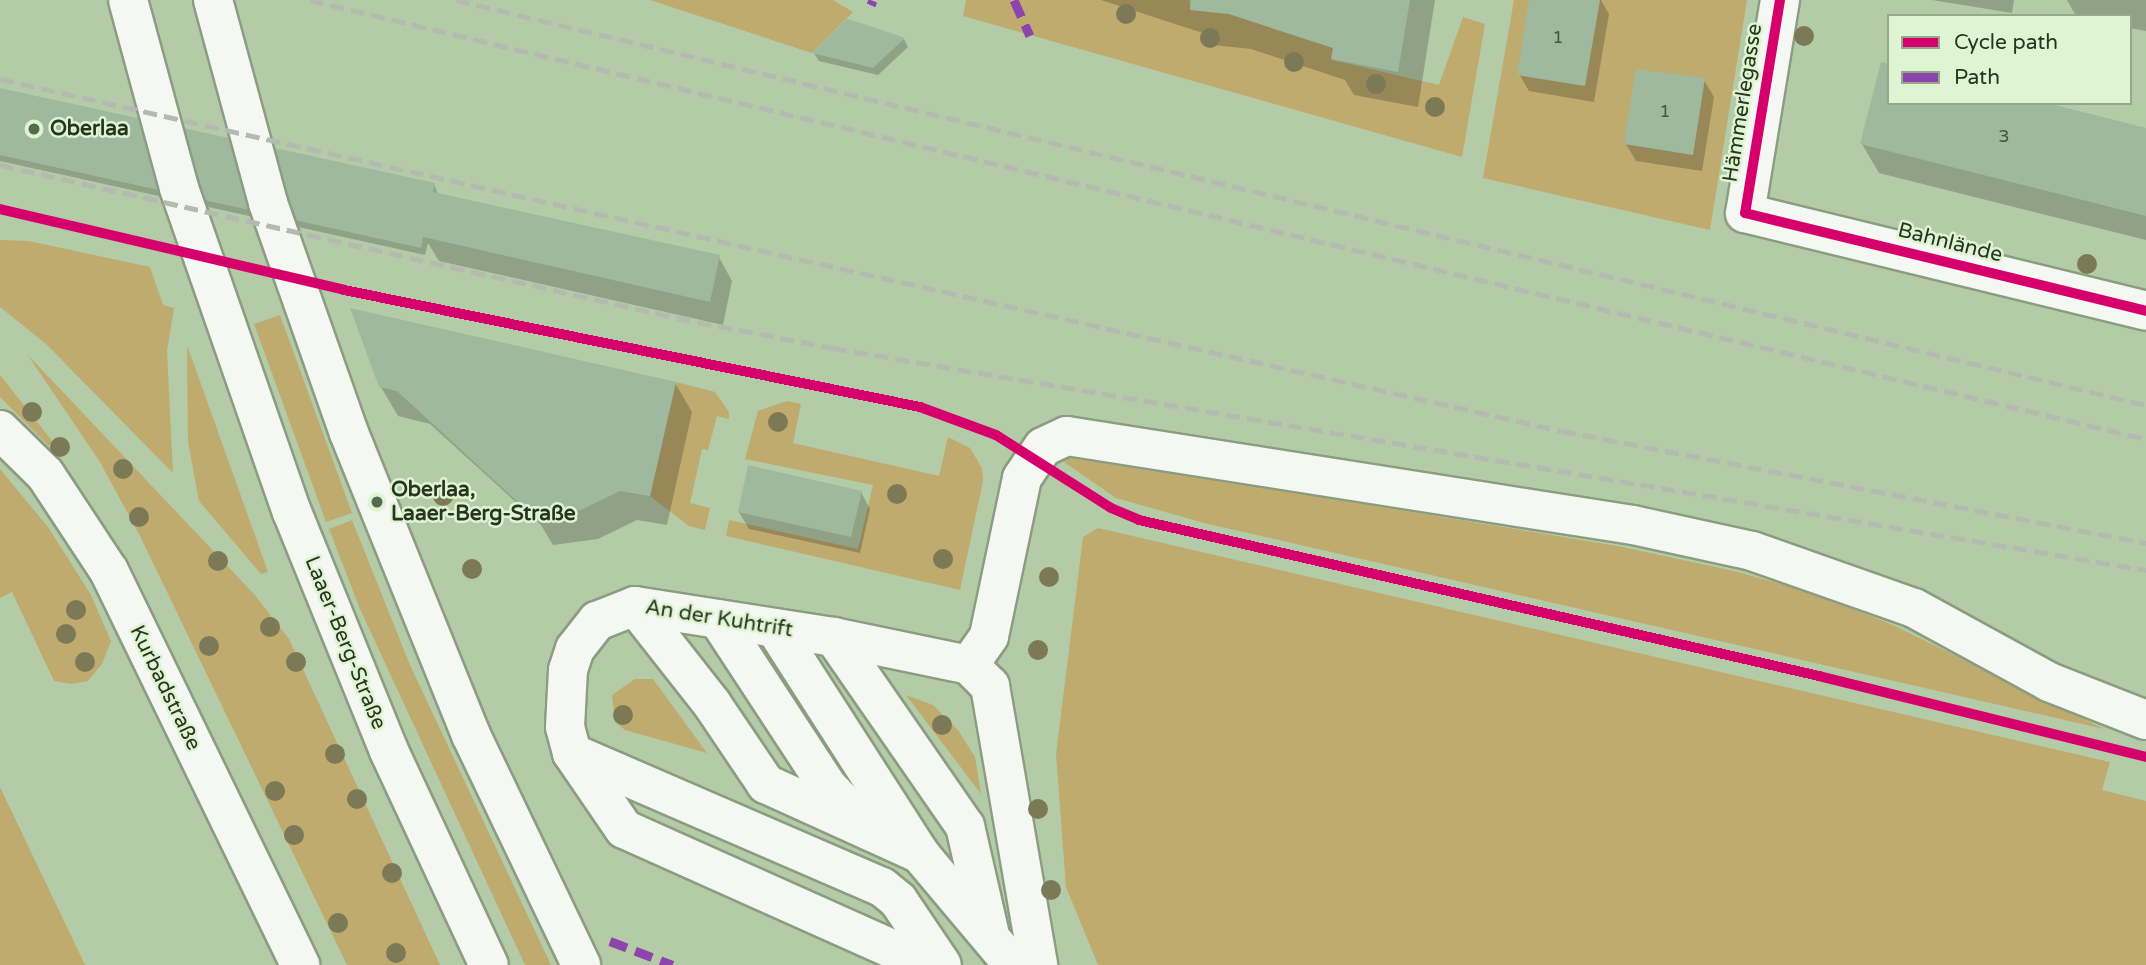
<!DOCTYPE html>
<meta charset="utf-8">
<style>
body{margin:0}
#map{position:relative;width:2146px;height:965px;overflow:hidden;background:#b4cba7;font-family:"Varela Round",sans-serif}
div>[style]{position:absolute}
.green>*{inset:0;background:#bfab6d}
.shadow>*{inset:0;background:#0003}
.building>*{inset:0;background:#9eb99e}
.roads{filter:drop-shadow(2px 0 #8b9d80) drop-shadow(-2px 0 #8b9d80) drop-shadow(0 2px #8b9d80) drop-shadow(0 -2px #8b9d80)}
.minor>*{height:38px;margin:-19px;padding:0 19px;transform-origin:19px;border-radius:19px;background:#f4f7f2}
.major>*{height:38px;margin:-19px;padding:0 19px;transform-origin:19px;border-radius:19px;background:#f4f7f2}
.rail>*{height:5px;margin-top:-2.5px;transform-origin:0;background:repeating-linear-gradient(90deg,#b4bab0 0 14px,transparent 0 21px)}
.quiet>*{height:9px;margin-top:-4.5px;transform-origin:0;background:repeating-linear-gradient(90deg,#8e44ad 0 18px,transparent 0 27px)}
.cycleway>*{height:10px;margin:-5px;padding:0 5px;transform-origin:5px;border-radius:5px;background:#d6006c}
.trees>*{width:20px;height:20px;margin:-10px;border-radius:50%;background:#7c7a56}
.dots>*{width:19px;height:19px;translate:-50% -50%;box-sizing:border-box;border:4px solid #def4d3;border-radius:50%}
span{translate:-50% -50%;white-space:nowrap;text-align:center;line-height:1.15;-webkit-text-stroke:5px #def4d3;paint-order:stroke}
.number-label{font-size:18px;color:#44583d}
.number-label span{-webkit-text-stroke-width:0}
.street-label{font-size:21px;color:#25361c}
.poi-label{font-size:21px;color:#25361c;font-weight:700}
.left{translate:0 -50%;text-align:left}
.legend{position:absolute;left:1887px;top:14px;width:245px;height:91px;box-sizing:border-box;background:#def4d3;border:2px solid #94a88a;margin:0;padding:9px 12px;list-style:none;font-size:21px;color:#25361c}
.legend li{display:flex;align-items:center;gap:14px;height:35px}
.legend b{width:35px;border:2px solid #94a88a}
</style>
<div id="map">
<div class="green">
<div style="clip-path:polygon(650px 0,833px 0,853px 12px,812px 53px)"></div>
<div style="clip-path:polygon(966px 0,1189px 0,1191px 10px,1229px 14px,1333px 48px,1332px 60px,1439px 85px,1463px 17px,1485px 24px,1462px 157px,963px 16px)"></div>
<div style="clip-path:polygon(1514px 0,1747px 0,1710px 230px,1483px 178px)"></div>
<div style="clip-path:polygon(0 240px,29px 241px,150px 267px,163px 305px,174px 308px,167px 351px,173px 473px,46px 344px,0 307px)"></div>
<div style="clip-path:polygon(280px 315px,352px 513px,326px 522px,254px 324px)"></div>
<div style="clip-path:polygon(187px 345px,268px 572px,261px 574px,199px 501px,188px 442px)"></div>
<div style="clip-path:polygon(27px 354px,254px 594px,289px 639px,440px 965px,347px 965px,140px 536px,100px 462px)"></div>
<div style="clip-path:polygon(0 375px,53px 442px,49px 446px,0 397px)"></div>
<div style="clip-path:polygon(676px 382px,715px 392px,729px 412px,729px 419px,717px 416px,708px 450px,702px 449px,690px 503px,710px 508px,705px 530px,689px 526px,650px 496px)"></div>
<div style="clip-path:polygon(787px 401px,801px 404px,793px 443px,939px 476px,948px 437px,970px 448px,982px 468px,983px 481px,960px 590px,726px 536px,729px 520px,858px 549px,873px 485px,745px 459px,758px 411px)"></div>
<div style="clip-path:polygon(1078px 457px,1618px 546px,1734px 571px,1813px 593px,1895px 626px,2104px 729px,1204px 523px,1116px 498px,1061px 460px)"></div>
<div style="clip-path:polygon(0 469px,48px 527px,91px 595px,111px 641px,102px 664px,88px 681px,71px 684px,54px 681px,12px 592px,0 598px)"></div>
<div style="clip-path:polygon(352px 520px,410px 665px,551px 965px,525px 965px,360px 609px,329px 529px)"></div>
<div style="clip-path:polygon(1098px 528px,2110px 762px,2102px 790px,2146px 801px,2146px 965px,1098px 965px,1066px 887px,1056px 754px,1083px 537px)"></div>
<div style="clip-path:polygon(635px 679px,653px 679px,707px 753px,625px 730px,615px 722px,612px 695px)"></div>
<div style="clip-path:polygon(906px 695px,933px 705px,958px 730px,975px 757px,981px 794px)"></div>
<div style="clip-path:polygon(0 787px,85px 965px,0 965px)"></div>
</div>
<div class="shadow">
<div style="clip-path:polygon(1101px 0,1435px 0,1418px 107px,1354px 95px,1345px 80px,1251px 49px,1213px 45px,1206px 34px)"></div>
<div style="clip-path:polygon(1531px 0,1601px 0,1609px 14px,1594px 102px,1529px 91px,1519px 74px)"></div>
<div style="clip-path:polygon(1932px 0,2014px 0,2012px 13px)"></div>
<div style="clip-path:polygon(2067px 0,2146px 0,2146px 31px,2130px 28px,2130px 16px,2076px 16px)"></div>
<div style="clip-path:polygon(904px 39px,908px 47px,878px 75px,819px 61px,814px 53px)"></div>
<div style="clip-path:polygon(1704px 80px,1714px 97px,1702px 171px,1636px 161px,1626px 144px)"></div>
<div style="clip-path:polygon(0 90px,434px 184px,438px 195px,719px 257px,732px 281px,723px 325px,439px 261px,428px 243px,425px 255px,0 161px)"></div>
<div style="clip-path:polygon(1889px 103px,2146px 130px,2146px 240px,1879px 173px,1862px 144px)"></div>
<div style="clip-path:polygon(675px 383px,692px 412px,667px 525px,637px 520px,598px 539px,553px 545px,541px 525px,430px 424px,398px 416px,381px 387px)"></div>
<div style="clip-path:polygon(861px 492px,870px 509px,860px 553px,749px 529px,739px 512px)"></div>
</div>
<div class="building">
<div style="clip-path:polygon(1191px 0,1410px 0,1398px 72px,1331px 59px,1333px 48px,1229px 14px,1190px 10px)"></div>
<div style="clip-path:polygon(1529px 0,1600px 0,1585px 86px,1517px 75px)"></div>
<div style="clip-path:polygon(847px 19px,876px 28px,905px 38px,873px 68px,812px 53px)"></div>
<div style="clip-path:polygon(1881px 62px,1889px 64px,1889px 103px,2047px 103px,2146px 128px,2146px 216px,1860px 144px)"></div>
<div style="clip-path:polygon(1636px 69px,1705px 78px,1693px 155px,1624px 144px)"></div>
<div style="clip-path:polygon(0 88px,435px 183px,433px 192px,720px 255px,710px 302px,423px 237px,421px 248px,0 155px)"></div>
<div style="clip-path:polygon(350px 308px,676px 382px,650px 496px,620px 491px,581px 510px,534px 517px,397px 391px,379px 387px)"></div>
<div style="clip-path:polygon(748px 465px,862px 491px,851px 537px,738px 512px)"></div>
</div>
<div class="roads">
<div class="minor">
<div style="left:1780px;top:0;width:216px;rotate:99.3deg"></div>
<div style="left:1745px;top:213px;width:413px;rotate:13.7deg"></div>
<div style="left:0;top:430px;width:63px;rotate:44.4deg"></div>
<div style="left:45px;top:474px;width:116px;rotate:56.6deg"></div>
<div style="left:109px;top:571px;width:438px;rotate:64.1deg"></div>
<div style="left:635px;top:606px;width:125px;rotate:51.8deg"></div>
<div style="left:712px;top:704px;width:97px;rotate:56deg"></div>
<div style="left:766px;top:784px;width:169px;rotate:24.4deg"></div>
<div style="left:718px;top:619px;width:201px;rotate:56.8deg"></div>
<div style="left:828px;top:787px;width:46px;rotate:45.9deg"></div>
<div style="left:775px;top:628px;width:269px;rotate:57.3deg"></div>
<div style="left:920px;top:854px;width:145px;rotate:50deg"></div>
<div style="left:834px;top:637px;width:230px;rotate:55.3deg"></div>
<div style="left:965px;top:826px;width:108px;rotate:77.1deg"></div>
<div style="left:969px;top:665px;width:35px;rotate:-55deg"></div>
<div style="left:989px;top:636px;width:161px;rotate:-78.2deg"></div>
<div style="left:1022px;top:478px;width:37px;rotate:-56deg"></div>
<div style="left:1043px;top:447px;width:26px;rotate:-25deg"></div>
<div style="left:1067px;top:436px;width:573px;rotate:8.94deg"></div>
<div style="left:1633px;top:525px;width:122px;rotate:12.3deg"></div>
<div style="left:1752px;top:551px;width:172px;rotate:19.4deg"></div>
<div style="left:1914px;top:608px;width:154px;rotate:28.7deg"></div>
<div style="left:2049px;top:682px;width:104px;rotate:21.4deg"></div>
<div style="left:572px;top:753px;width:338px;rotate:23.4deg"></div>
<div style="left:882px;top:887px;width:21px;rotate:39deg"></div>
<div style="left:898px;top:900px;width:78px;rotate:55.9deg"></div>
<div style="left:928px;top:965px;width:333px;rotate:-155.9deg"></div>
<div style="left:624px;top:829px;width:92px;rotate:-124.4deg"></div>
<div style="left:572px;top:753px;width:27px;rotate:-105deg"></div>
<div style="left:565px;top:727px;width:57px;rotate:-87deg"></div>
<div style="left:568px;top:670px;width:22px;rotate:-72deg"></div>
<div style="left:575px;top:649px;width:36px;rotate:-52deg"></div>
<div style="left:597px;top:621px;width:41px;rotate:-21.5deg"></div>
<div style="left:635px;top:606px;width:201px;rotate:8.9deg"></div>
<div style="left:834px;top:637px;width:138px;rotate:11.7deg"></div>
<div style="left:969px;top:665px;width:30px;rotate:45deg"></div>
<div style="left:990px;top:686px;width:283px;rotate:80.2deg"></div>
</div>
<div class="major">
<div style="left:128px;top:0;width:195px;rotate:74.8deg"></div>
<div style="left:179px;top:188px;width:343px;rotate:70.8deg"></div>
<div style="left:292px;top:512px;width:258px;rotate:67.9deg"></div>
<div style="left:389px;top:751px;width:236px;rotate:65deg"></div>
<div style="left:213px;top:0;width:210px;rotate:74.8deg"></div>
<div style="left:268px;top:203px;width:244px;rotate:70.6deg"></div>
<div style="left:349px;top:433px;width:326px;rotate:68deg"></div>
<div style="left:471px;top:735px;width:255px;rotate:64.4deg"></div>
</div>
</div>
<div class="rail">
<div style="left:310px;top:0;width:1888px;rotate:13.45deg"></div>
<div style="left:456px;top:0;width:1738px;rotate:13.48deg"></div>
<div style="left:0;top:79px;width:1601px;rotate:12.7deg"></div>
<div style="left:1562px;top:431px;width:595px;rotate:10.86deg"></div>
<div style="left:0;top:165px;width:694px;rotate:12.73deg"></div>
<div style="left:677px;top:318px;width:159px;rotate:10.9deg"></div>
<div style="left:833px;top:348px;width:1332px;rotate:9.6deg"></div>
</div>
<div class="quiet">
<div style="left:1014px;top:0;width:39px;rotate:66deg"></div>
<div style="left:871px;top:5px;width:5px;rotate:-68deg"></div>
<div style="left:610px;top:941px;width:67px;rotate:20.9deg"></div>
</div>
<div class="cycleway">
<div style="left:1780px;top:0;width:216px;rotate:99.3deg"></div>
<div style="left:1745px;top:213px;width:413px;rotate:13.7deg"></div>
<div style="left:0;top:209px;width:353px;rotate:13.2deg"></div>
<div style="left:344px;top:290px;width:588px;rotate:11.48deg"></div>
<div style="left:920px;top:407px;width:81px;rotate:20.2deg"></div>
<div style="left:996px;top:435px;width:136px;rotate:32.4deg"></div>
<div style="left:1111px;top:508px;width:30px;rotate:23deg"></div>
<div style="left:1139px;top:520px;width:698px;rotate:12.92deg"></div>
<div style="left:1819px;top:676px;width:337px;rotate:13.9deg"></div>
</div>
<div class="trees">
<div style="left:1126px;top:14px"></div>
<div style="left:1804px;top:36px"></div>
<div style="left:1210px;top:38px"></div>
<div style="left:1294px;top:62px"></div>
<div style="left:1376px;top:84px"></div>
<div style="left:1435px;top:107px"></div>
<div style="left:2087px;top:264px"></div>
<div style="left:32px;top:412px"></div>
<div style="left:778px;top:422px"></div>
<div style="left:60px;top:447px"></div>
<div style="left:123px;top:469px"></div>
<div style="left:897px;top:494px"></div>
<div style="left:443px;top:496px"></div>
<div style="left:139px;top:517px"></div>
<div style="left:943px;top:559px"></div>
<div style="left:218px;top:561px"></div>
<div style="left:472px;top:569px"></div>
<div style="left:1049px;top:577px"></div>
<div style="left:76px;top:610px"></div>
<div style="left:270px;top:627px"></div>
<div style="left:66px;top:634px"></div>
<div style="left:209px;top:646px"></div>
<div style="left:1038px;top:650px"></div>
<div style="left:85px;top:662px"></div>
<div style="left:296px;top:662px"></div>
<div style="left:623px;top:715px"></div>
<div style="left:942px;top:725px"></div>
<div style="left:335px;top:754px"></div>
<div style="left:275px;top:791px"></div>
<div style="left:357px;top:799px"></div>
<div style="left:1038px;top:809px"></div>
<div style="left:294px;top:835px"></div>
<div style="left:392px;top:873px"></div>
<div style="left:1051px;top:890px"></div>
<div style="left:338px;top:923px"></div>
<div style="left:396px;top:953px"></div>
</div>
<div class="dots">
<div style="left:34px;top:129px;background:#576a4d"></div>
<div style="left:377px;top:502px;background:#576a4d"></div>
</div>
<div class="number-label">
<span style="left:1558px;top:37px">1</span>
<span style="left:1665px;top:111px">1</span>
<span style="left:2004px;top:136px">3</span>
</div>
<div class="street-label">
<span style="left:1743px;top:103px;rotate:-81deg">Hämmerlegasse</span>
<span style="left:1950px;top:243px;rotate:14deg">Bahnlände</span>
<span style="left:719px;top:619px;rotate:9deg">An der Kuhtrift</span>
<span style="left:345px;top:643px;rotate:68deg">Laaer-Berg-Straße</span>
<span style="left:165px;top:688px;rotate:64deg">Kurbadstraße</span>
</div>
<div class="poi-label">
<span class="left" style="left:50px;top:129px">Oberlaa</span>
<span class="left" style="left:391px;top:502px">Oberlaa,<br>Laaer-Berg-Straße</span>
</div>
<ul class="legend">
<li><b style="height:9px;background:#d6006c"></b>Cycle path</li>
<li><b style="height:9px;background:#8e44ad"></b>Path</li>
</ul>
</div>
